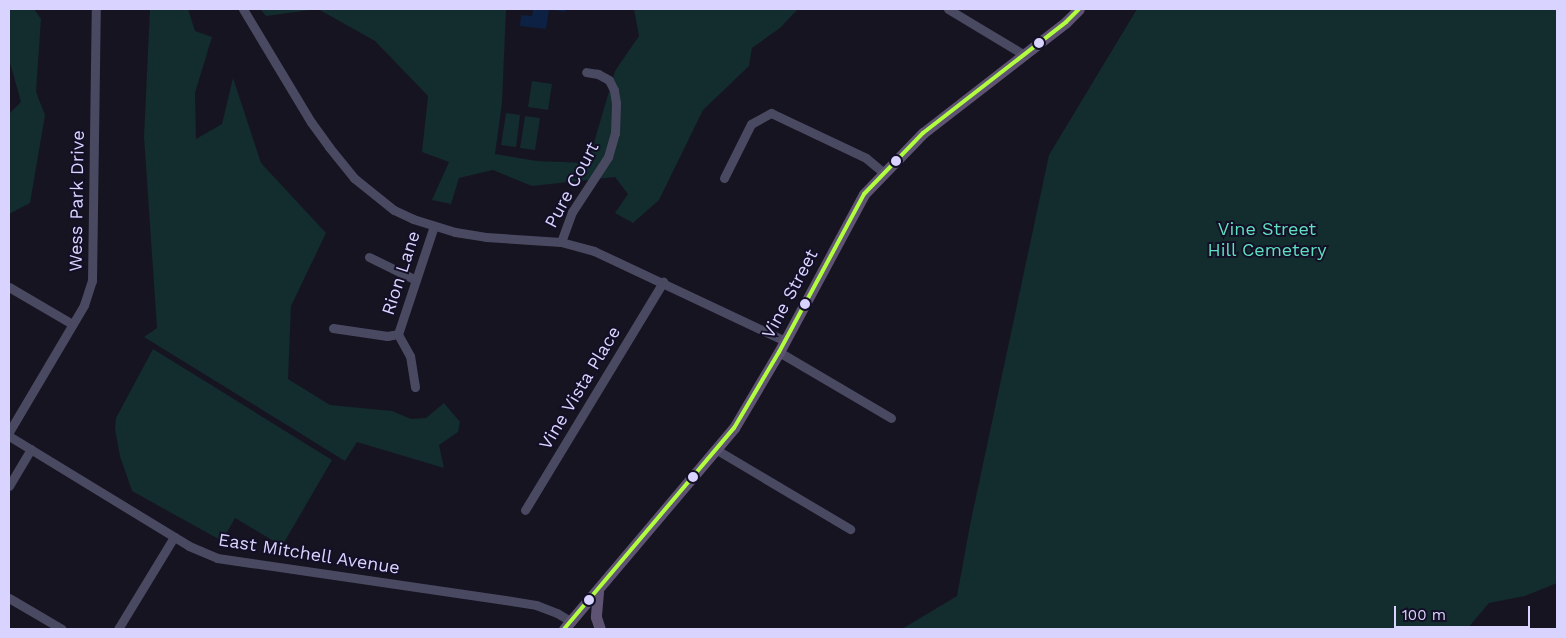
<!DOCTYPE html>
<style>
body{margin:0}
#map{position:relative;width:1566px;height:638px;overflow:hidden;background:#161421;font-family:"Work Sans",sans-serif}
div>[style]{position:absolute}
.green>*{inset:0;background:#132c2d}
.water>*{inset:0;background:#0d2144}
.minor>*{height:9px;margin:-4.5px;padding:0 4.5px;transform-origin:4.5px;border-radius:4.5px;background:#4a4962}
.major>*{height:11px;margin:-5.5px;padding:0 5.5px;transform-origin:5.5px;border-radius:5.5px;background:#5e5373}
.bus-1>*{height:4px;margin:-2px;padding:0 2px;transform-origin:2px;border-radius:2px;background:#b1fd40}
.dots>*{width:14px;height:14px;translate:-50% -50%;box-sizing:border-box;border:2px solid #130f26;border-radius:50%}
span{translate:-50% -50%;white-space:nowrap;text-align:center;line-height:1.15;-webkit-text-stroke:4px #130f26;paint-order:stroke}
.street-label{font-size:18px;color:#d9d4ff}
.park-label{font-size:18px;color:#5fe0c0}
.frame{position:absolute;inset:0;border:10px solid #d9d4ff;pointer-events:none}
.scale{position:absolute;left:1394px;top:606px;width:136px;height:22px;box-sizing:border-box;border:2px solid #d9d4ff;border-top:0;padding-left:6px;font-size:15px;line-height:18px;white-space:nowrap;color:#d9d4ff;-webkit-text-stroke:4px #130f26;paint-order:stroke}
</style>
<div id="map">
<div class="green">
<div style="clip-path:polygon(9px 9px,34px 9px,41px 19px,36px 92px,45px 115px,30px 203px,9px 214px,9px 114px,21px 102px,9px 59px)"></div>
<div style="clip-path:polygon(150px 9px,188px 9px,195px 31px,212px 37px,195px 93px,196px 139px,222px 124px,233px 78px,261px 163px,326px 233px,291px 306px,288px 379px,330px 405px,392px 411px,411px 419px,426px 418px,444px 403px,460px 422px,458px 432px,439px 445px,444px 468px,357px 442px,345px 461px,144px 337px,157px 328px,144px 137px)"></div>
<div style="clip-path:polygon(260px 9px,318px 9px,266px 16px)"></div>
<div style="clip-path:polygon(318px 9px,506px 9px,502px 103px,495px 154px,537px 161px,588px 163px,615px 71px,639px 36px,634px 9px,798px 9px,780px 28px,752px 48px,749px 66px,703px 110px,659px 200px,633px 223px,615px 213px,628px 194px,615px 177px,532px 186px,493px 170px,459px 178px,451px 204px,432px 200px,449px 162px,422px 152px,428px 96px,375px 41px)"></div>
<div style="clip-path:polygon(1137px 9px,1557px 9px,1557px 583px,1525px 596px,1489px 603px,1467px 629px,902px 629px,957px 596px,970px 525px,1049px 155px)"></div>
<div style="clip-path:polygon(532px 81px,552px 84px,548px 110px,528px 107px)"></div>
<div style="clip-path:polygon(506px 113px,520px 115px,516px 147px,501px 145px)"></div>
<div style="clip-path:polygon(525px 116px,540px 118px,535px 150px,520px 148px)"></div>
<div style="clip-path:polygon(153px 349px,332px 460px,282px 546px,235px 518px,222px 541px,132px 491px,120px 456px,115px 429px,116px 418px)"></div>
</div>
<div class="water">
<div style="clip-path:polygon(533px 9px,565px 9px,565px 12px,549px 9px,546px 29px,520px 26px,521px 15px,532px 16px)"></div>
</div>
<div class="minor">
<div style="left:243px;top:9px;width:132px;rotate:59deg"></div>
<div style="left:311px;top:122px;width:31px;rotate:54deg"></div>
<div style="left:329px;top:147px;width:40px;rotate:51deg"></div>
<div style="left:354px;top:178px;width:51px;rotate:38.7deg"></div>
<div style="left:394px;top:210px;width:21px;rotate:25deg"></div>
<div style="left:413px;top:219px;width:44px;rotate:17.2deg"></div>
<div style="left:455px;top:232px;width:31px;rotate:9deg"></div>
<div style="left:486px;top:237px;width:75px;rotate:3.8deg"></div>
<div style="left:561px;top:242px;width:34px;rotate:15deg"></div>
<div style="left:594px;top:251px;width:211px;rotate:25.2deg"></div>
<div style="left:948px;top:9px;width:87px;rotate:31deg"></div>
<div style="left:724px;top:178px;width:60px;rotate:-63.4deg"></div>
<div style="left:751px;top:124px;width:23px;rotate:-29deg"></div>
<div style="left:771px;top:113px;width:105px;rotate:25.3deg"></div>
<div style="left:866px;top:158px;width:23px;rotate:40deg"></div>
<div style="left:561px;top:242px;width:32px;rotate:-70deg"></div>
<div style="left:572px;top:212px;width:66px;rotate:-56.8deg"></div>
<div style="left:608px;top:157px;width:25px;rotate:-74deg"></div>
<div style="left:615px;top:133px;width:30px;rotate:-88deg"></div>
<div style="left:616px;top:103px;width:13px;rotate:-99deg"></div>
<div style="left:614px;top:90px;width:11px;rotate:-117deg"></div>
<div style="left:609px;top:80px;width:13px;rotate:-151deg"></div>
<div style="left:598px;top:74px;width:12px;rotate:-171deg"></div>
<div style="left:369px;top:257px;width:52px;rotate:26.1deg"></div>
<div style="left:9px;top:287px;width:73px;rotate:30.4deg"></div>
<div style="left:333px;top:328px;width:55px;rotate:8.4deg"></div>
<div style="left:387px;top:336px;width:11px;rotate:-10deg"></div>
<div style="left:779px;top:352px;width:130px;rotate:30.5deg"></div>
<div style="left:415px;top:387px;width:31px;rotate:-99deg"></div>
<div style="left:410px;top:356px;width:25px;rotate:-119deg"></div>
<div style="left:398px;top:334px;width:114px;rotate:-71.6deg"></div>
<div style="left:9px;top:432px;width:147px;rotate:-59.4deg"></div>
<div style="left:84px;top:305px;width:25px;rotate:-72deg"></div>
<div style="left:92px;top:281px;width:272px;rotate:-89.2deg"></div>
<div style="left:9px;top:436px;width:211px;rotate:31.4deg"></div>
<div style="left:189px;top:546px;width:30px;rotate:23deg"></div>
<div style="left:217px;top:558px;width:291px;rotate:8.3deg"></div>
<div style="left:505px;top:600px;width:31px;rotate:9deg"></div>
<div style="left:536px;top:605px;width:22px;rotate:21deg"></div>
<div style="left:557px;top:613px;width:17px;rotate:31deg"></div>
<div style="left:717px;top:450px;width:155px;rotate:30.7deg"></div>
<div style="left:9px;top:486px;width:43px;rotate:-59.3deg"></div>
<div style="left:525px;top:510px;width:267px;rotate:-58.8deg"></div>
<div style="left:9px;top:598px;width:61px;rotate:30.3deg"></div>
<div style="left:118px;top:629px;width:108px;rotate:-58.7deg"></div>
</div>
<div class="major">
<div style="left:598px;top:592px;width:25px;rotate:95deg"></div>
<div style="left:596px;top:617px;width:13px;rotate:72deg"></div>
<div style="left:564px;top:629px;width:263px;rotate:-49.8deg"></div>
<div style="left:734px;top:428px;width:88px;rotate:-59.4deg"></div>
<div style="left:779px;top:352px;width:179px;rotate:-61.7deg"></div>
<div style="left:864px;top:194px;width:85px;rotate:-46deg"></div>
<div style="left:923px;top:133px;width:181px;rotate:-37.8deg"></div>
<div style="left:1066px;top:22px;width:18px;rotate:-45deg"></div>
</div>
<div class="bus-1">
<div style="left:564px;top:629px;width:263px;rotate:-49.8deg"></div>
<div style="left:734px;top:428px;width:88px;rotate:-59.4deg"></div>
<div style="left:779px;top:352px;width:179px;rotate:-61.7deg"></div>
<div style="left:864px;top:194px;width:85px;rotate:-46deg"></div>
<div style="left:923px;top:133px;width:181px;rotate:-37.8deg"></div>
<div style="left:1066px;top:22px;width:18px;rotate:-45deg"></div>
</div>
<div class="dots">
<div style="left:1039px;top:43px;background:#d9d4ff"></div>
<div style="left:896px;top:161px;background:#d9d4ff"></div>
<div style="left:805px;top:304px;background:#d9d4ff"></div>
<div style="left:693px;top:477px;background:#d9d4ff"></div>
<div style="left:589px;top:600px;background:#d9d4ff"></div>
</div>
<div class="street-label">
<span style="left:572px;top:185px;rotate:-62deg">Pure Court</span>
<span style="left:77px;top:201px;rotate:-89deg">Wess Park Drive</span>
<span style="left:401px;top:273px;rotate:-72deg">Rion Lane</span>
<span style="left:790px;top:294px;rotate:-62deg">Vine Street</span>
<span style="left:580px;top:388px;rotate:-59deg">Vine Vista Place</span>
<span style="left:309px;top:554px;rotate:9deg">East Mitchell Avenue</span>
</div>
<div class="park-label">
<span style="left:1267px;top:240px">Vine Street<br>Hill Cemetery</span>
</div>
<div class="frame"></div>
<div class="scale">100 m</div>
</div>
